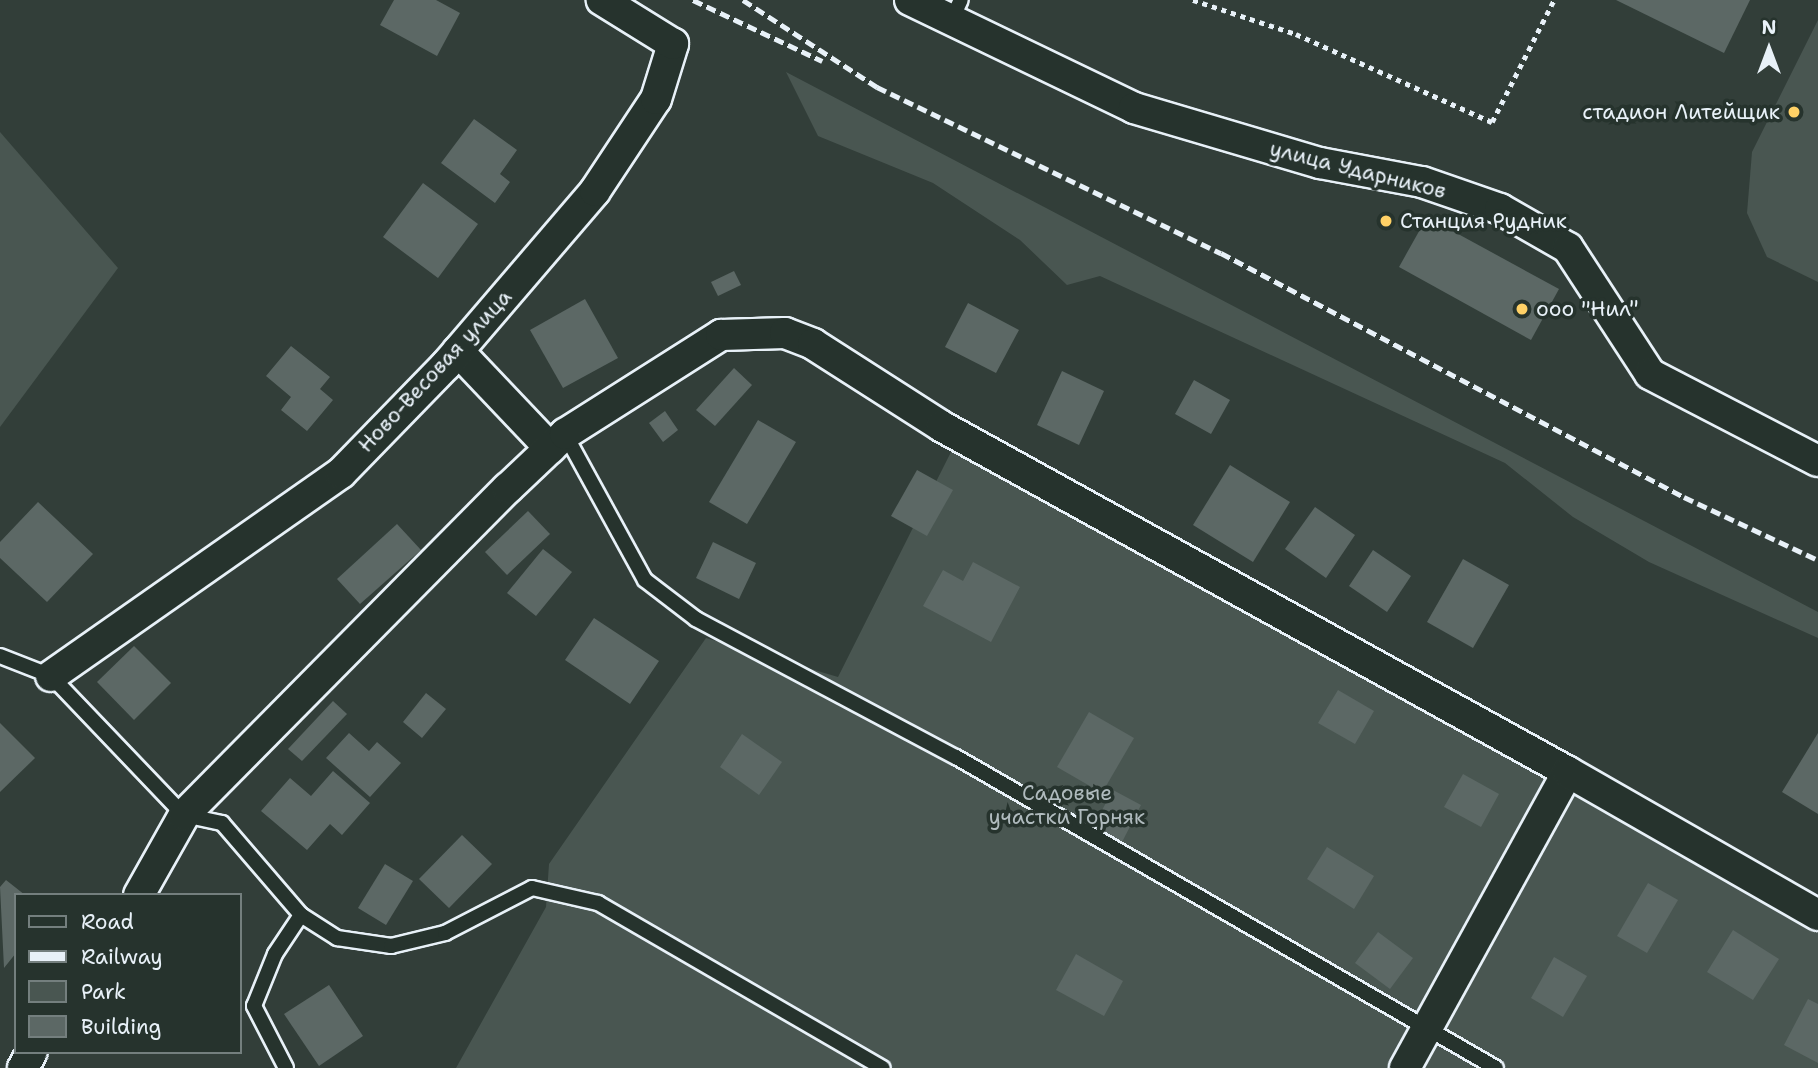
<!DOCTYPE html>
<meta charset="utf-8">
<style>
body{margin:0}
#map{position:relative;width:1818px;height:1068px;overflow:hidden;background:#323e39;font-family:"Shantell Sans",sans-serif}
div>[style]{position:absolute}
.green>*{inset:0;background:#495651}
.building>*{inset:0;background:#5c6865}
.path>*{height:4.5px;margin-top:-2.25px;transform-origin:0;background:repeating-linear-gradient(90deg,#e8f1f8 0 5px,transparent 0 10px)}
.roads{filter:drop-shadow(2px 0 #e8f1f8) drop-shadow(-2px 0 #e8f1f8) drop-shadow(0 2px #e8f1f8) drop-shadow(0 -2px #e8f1f8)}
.service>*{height:14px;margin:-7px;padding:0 7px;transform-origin:7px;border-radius:7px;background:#26332d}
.minor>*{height:30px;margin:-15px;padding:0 15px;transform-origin:15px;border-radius:15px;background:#26332d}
.rail>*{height:5px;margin-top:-2.5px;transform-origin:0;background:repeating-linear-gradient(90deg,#e8f1f8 0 10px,transparent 0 15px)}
.dots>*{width:19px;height:19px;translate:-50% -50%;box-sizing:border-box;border:4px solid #26332d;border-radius:50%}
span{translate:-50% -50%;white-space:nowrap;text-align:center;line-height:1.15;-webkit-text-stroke:7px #26332d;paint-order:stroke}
.poi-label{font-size:21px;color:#e8f1f8}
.right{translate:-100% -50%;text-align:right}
.left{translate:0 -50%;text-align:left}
.street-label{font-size:21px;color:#e8f1f8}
.park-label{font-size:21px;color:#b0bbbe}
.legend{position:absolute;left:14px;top:893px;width:228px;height:161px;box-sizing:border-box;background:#26332d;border:2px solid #747f7e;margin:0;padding:9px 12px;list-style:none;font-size:21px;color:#e8f1f8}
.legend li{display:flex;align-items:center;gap:14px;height:35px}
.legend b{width:35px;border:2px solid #747f7e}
.north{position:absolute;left:1734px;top:14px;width:70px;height:70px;-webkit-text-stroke:5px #26332d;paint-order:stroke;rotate:0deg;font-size:19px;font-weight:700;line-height:28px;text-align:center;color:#e8f1f8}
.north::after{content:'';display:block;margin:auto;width:24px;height:32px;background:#e8f1f8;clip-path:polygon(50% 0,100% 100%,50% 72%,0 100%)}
</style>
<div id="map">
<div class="green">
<div style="clip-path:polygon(1818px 20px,1818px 282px,1767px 257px,1747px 213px,1752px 152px)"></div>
<div style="clip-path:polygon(786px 72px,1818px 612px,1818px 638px,1649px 562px,1573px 517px,1505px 463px,1100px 276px,1067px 285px,1020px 240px,933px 183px,818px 136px)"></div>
<div style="clip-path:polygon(0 132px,118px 268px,0 427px)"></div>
<div style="clip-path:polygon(954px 446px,1818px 914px,1818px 1068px,456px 1068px,546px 907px,549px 864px,706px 638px,838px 677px)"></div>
</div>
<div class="building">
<div style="clip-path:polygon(394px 0,436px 0,460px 13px,437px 56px,380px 25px)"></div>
<div style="clip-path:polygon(1616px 0,1750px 0,1724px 53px)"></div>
<div style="clip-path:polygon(474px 119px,517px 150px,500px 174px,510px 182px,495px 203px,441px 163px)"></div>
<div style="clip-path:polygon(423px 183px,478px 224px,438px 278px,383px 237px)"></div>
<div style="clip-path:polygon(1427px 217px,1559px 289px,1531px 340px,1399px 267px)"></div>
<div style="clip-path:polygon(734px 271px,741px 285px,718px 296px,711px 282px)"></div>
<div style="clip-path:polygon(585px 299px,618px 358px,563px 388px,530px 330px)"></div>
<div style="clip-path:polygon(968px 303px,1019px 330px,996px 373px,945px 347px)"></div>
<div style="clip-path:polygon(291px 346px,330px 377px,320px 389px,333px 400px,307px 431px,281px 410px,291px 397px,266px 376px)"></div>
<div style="clip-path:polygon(734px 368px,752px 385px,715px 426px,696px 410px)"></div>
<div style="clip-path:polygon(1062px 371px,1104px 391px,1079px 445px,1037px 425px)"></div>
<div style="clip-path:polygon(1194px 380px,1230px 400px,1211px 434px,1175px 414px)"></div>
<div style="clip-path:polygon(665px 411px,678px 430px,663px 442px,649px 423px)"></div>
<div style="clip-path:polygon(758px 420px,796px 442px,747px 524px,709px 502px)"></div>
<div style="clip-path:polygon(1230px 465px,1290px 502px,1253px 562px,1193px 525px)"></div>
<div style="clip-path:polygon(917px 470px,953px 490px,927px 536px,891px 516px)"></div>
<div style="clip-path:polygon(38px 502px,93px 554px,47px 602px,0 558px,0 542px)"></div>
<div style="clip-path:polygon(1315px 507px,1355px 535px,1326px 578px,1285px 549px)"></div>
<div style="clip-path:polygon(528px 511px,550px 534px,507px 575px,485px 552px)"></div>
<div style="clip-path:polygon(397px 524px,421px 550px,360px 604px,337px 579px)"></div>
<div style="clip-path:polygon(713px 542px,756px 563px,739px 599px,696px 578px)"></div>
<div style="clip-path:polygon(543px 549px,572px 572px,536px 616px,507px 593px)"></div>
<div style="clip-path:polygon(1373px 550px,1411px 576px,1387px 612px,1349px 586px)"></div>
<div style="clip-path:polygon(1463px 559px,1509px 585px,1473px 648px,1427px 622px)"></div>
<div style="clip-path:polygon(973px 562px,1020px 587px,991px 642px,923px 606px,943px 570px,963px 581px)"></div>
<div style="clip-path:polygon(594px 618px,659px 661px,630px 704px,565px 660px)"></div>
<div style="clip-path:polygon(134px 646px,171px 683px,134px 720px,97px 682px)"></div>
<div style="clip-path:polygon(1338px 690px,1374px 711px,1355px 744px,1318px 723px)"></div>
<div style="clip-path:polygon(426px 693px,446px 709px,422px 738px,403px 722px)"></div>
<div style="clip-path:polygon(333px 701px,347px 714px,302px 761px,288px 749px)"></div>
<div style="clip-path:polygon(1089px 712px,1134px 738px,1102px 793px,1057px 767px)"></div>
<div style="clip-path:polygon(0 723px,35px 758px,0 792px)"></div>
<div style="clip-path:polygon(349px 733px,369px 751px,377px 742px,401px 763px,370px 797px,326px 758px)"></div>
<div style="clip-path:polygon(1818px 733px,1818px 814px,1782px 792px)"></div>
<div style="clip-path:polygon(742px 734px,782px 762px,759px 795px,720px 767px)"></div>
<div style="clip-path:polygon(333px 771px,370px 803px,342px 835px,330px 824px,307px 850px,261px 811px,290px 778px,311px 796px)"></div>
<div style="clip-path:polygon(1463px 774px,1499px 794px,1481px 827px,1444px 807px)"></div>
<div style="clip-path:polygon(1113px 790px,1141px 805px,1119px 848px,1090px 832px)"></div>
<div style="clip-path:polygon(462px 835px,492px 864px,449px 908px,419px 879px)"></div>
<div style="clip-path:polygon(1327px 847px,1374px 876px,1354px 909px,1307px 879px)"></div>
<div style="clip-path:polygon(385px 864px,413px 881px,386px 925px,358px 908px)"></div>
<div style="clip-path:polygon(6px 880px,25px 895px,16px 895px,16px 953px,4px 968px,0 887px)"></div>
<div style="clip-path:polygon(1648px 883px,1678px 900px,1647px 953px,1617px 936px)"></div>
<div style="clip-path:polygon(1733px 930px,1779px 959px,1753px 1000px,1707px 972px)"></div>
<div style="clip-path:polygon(1378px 932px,1413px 958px,1390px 989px,1355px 963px)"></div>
<div style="clip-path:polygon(1076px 954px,1123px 981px,1104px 1016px,1056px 990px)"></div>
<div style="clip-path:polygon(1554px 957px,1587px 976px,1563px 1017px,1531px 998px)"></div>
<div style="clip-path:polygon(329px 985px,363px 1036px,319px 1066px,284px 1014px)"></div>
<div style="clip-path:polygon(1808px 999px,1818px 1004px,1818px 1063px,1784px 1045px)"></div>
</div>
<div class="path">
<div style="left:1193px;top:0;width:108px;rotate:18.3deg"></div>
<div style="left:1296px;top:34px;width:215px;rotate:24.2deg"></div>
<div style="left:1492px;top:122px;width:137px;rotate:-63.1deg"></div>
</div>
<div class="roads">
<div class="service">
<div style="left:951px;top:21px;width:23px;rotate:-65deg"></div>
<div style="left:565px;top:434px;width:166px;rotate:61.3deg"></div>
<div style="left:645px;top:580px;width:64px;rotate:37.4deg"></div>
<div style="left:696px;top:619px;width:294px;rotate:28deg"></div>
<div style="left:956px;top:757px;width:623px;rotate:29.94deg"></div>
<div style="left:0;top:656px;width:55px;rotate:21.4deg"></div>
<div style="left:51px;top:676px;width:192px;rotate:46.3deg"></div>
<div style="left:184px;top:815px;width:39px;rotate:12deg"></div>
<div style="left:222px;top:823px;width:121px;rotate:49.3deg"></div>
<div style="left:301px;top:915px;width:43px;rotate:32.6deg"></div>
<div style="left:337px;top:938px;width:55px;rotate:8.4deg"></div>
<div style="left:391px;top:946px;width:56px;rotate:-13.5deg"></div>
<div style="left:445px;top:933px;width:98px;rotate:-27.3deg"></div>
<div style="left:532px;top:888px;width:68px;rotate:12.8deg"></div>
<div style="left:598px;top:903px;width:329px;rotate:30.1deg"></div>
<div style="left:286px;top:1068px;width:70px;rotate:-117.3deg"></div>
<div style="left:254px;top:1006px;width:56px;rotate:-68deg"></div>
<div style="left:275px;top:954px;width:47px;rotate:-56.3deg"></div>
</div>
<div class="minor">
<div style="left:910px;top:0;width:249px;rotate:25.7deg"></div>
<div style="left:1134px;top:108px;width:194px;rotate:16.5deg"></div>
<div style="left:1320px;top:163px;width:104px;rotate:10.6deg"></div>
<div style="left:1422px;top:182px;width:83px;rotate:19.1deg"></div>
<div style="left:1500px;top:209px;width:78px;rotate:29.8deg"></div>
<div style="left:1568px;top:248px;width:150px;rotate:56.9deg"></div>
<div style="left:1650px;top:374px;width:189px;rotate:27.4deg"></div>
<div style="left:458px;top:351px;width:134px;rotate:46.5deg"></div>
<div style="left:51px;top:676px;width:354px;rotate:-35deg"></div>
<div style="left:341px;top:473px;width:151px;rotate:-45.8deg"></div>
<div style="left:446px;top:365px;width:229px;rotate:-49.4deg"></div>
<div style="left:595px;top:191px;width:110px;rotate:-56.5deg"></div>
<div style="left:656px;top:99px;width:58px;rotate:-72.8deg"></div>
<div style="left:673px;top:44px;width:84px;rotate:-148.2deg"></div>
<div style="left:139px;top:895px;width:92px;rotate:-60.6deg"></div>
<div style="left:184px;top:815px;width:460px;rotate:-45.3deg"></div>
<div style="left:508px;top:488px;width:79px;rotate:-43.5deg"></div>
<div style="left:565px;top:434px;width:185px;rotate:-32.4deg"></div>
<div style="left:721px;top:335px;width:64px;rotate:-1.8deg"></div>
<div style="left:785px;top:333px;width:30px;rotate:21deg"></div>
<div style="left:813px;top:344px;width:152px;rotate:32.6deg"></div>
<div style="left:941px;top:426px;width:716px;rotate:28.89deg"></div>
<div style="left:23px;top:1068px;width:18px;rotate:-61deg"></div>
<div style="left:1405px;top:1068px;width:338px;rotate:-61.2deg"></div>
<div style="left:1568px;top:772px;width:288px;rotate:29.8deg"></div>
</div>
</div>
<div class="rail">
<div style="left:693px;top:0;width:143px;rotate:25.3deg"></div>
<div style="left:743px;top:0;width:160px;rotate:33deg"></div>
<div style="left:877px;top:87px;width:382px;rotate:25.8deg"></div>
<div style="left:1221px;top:253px;width:523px;rotate:27.79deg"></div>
<div style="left:1684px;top:497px;width:148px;rotate:25.2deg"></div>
</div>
<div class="dots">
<div style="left:1794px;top:112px;background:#ffd166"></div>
<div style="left:1386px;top:221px;background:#ffd166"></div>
<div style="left:1522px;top:309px;background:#ffd166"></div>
</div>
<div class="poi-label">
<span class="right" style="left:1780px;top:112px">стадион Литейщик</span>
<span class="left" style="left:1400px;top:221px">Станция Рудник</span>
<span class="left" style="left:1536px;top:309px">ооо "Нил"</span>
</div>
<div class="street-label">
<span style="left:1358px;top:170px;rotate:14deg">улица Ударников</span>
<span style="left:435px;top:371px;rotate:-47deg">Ново-Весовая улица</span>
</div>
<div class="park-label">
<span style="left:1067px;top:805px">Садовые<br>участки Горняк</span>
</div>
<ul class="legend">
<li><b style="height:9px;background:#26332d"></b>Road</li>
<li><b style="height:9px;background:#e8f1f8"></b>Railway</li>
<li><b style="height:19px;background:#495651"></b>Park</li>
<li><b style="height:19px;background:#5c6865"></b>Building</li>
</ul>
<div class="north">N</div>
</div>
